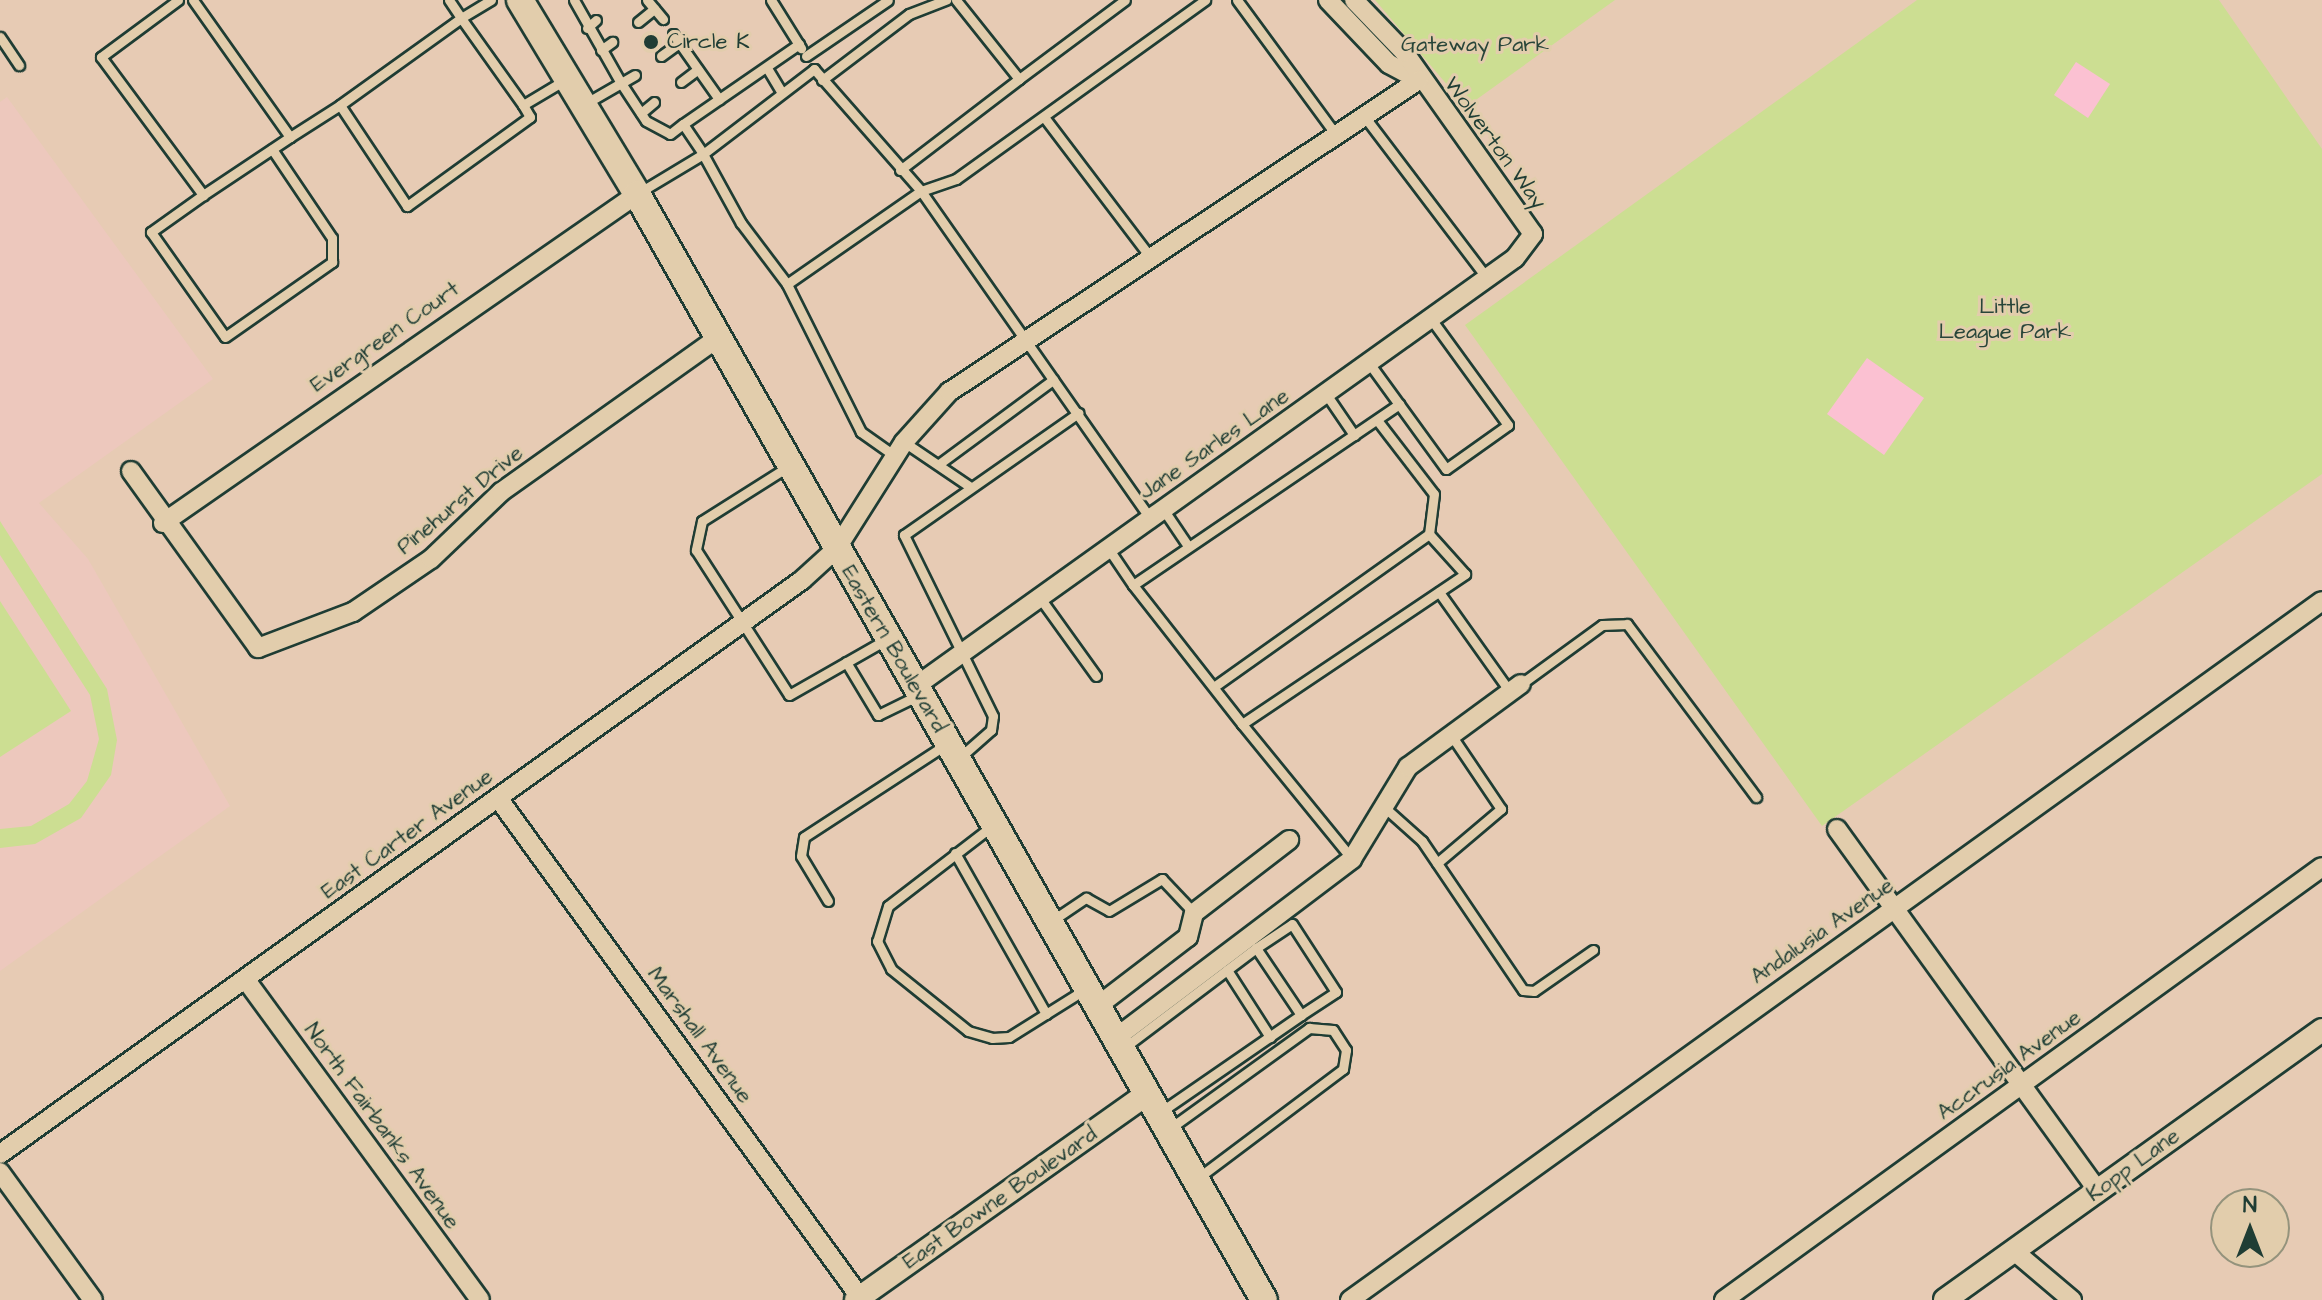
<!DOCTYPE html>
<style>
body{margin:0}
#map{position:relative;width:2322px;height:1300px;overflow:hidden;background:#e7cbb4;font-family:"Architects Daughter",sans-serif}
div>[style]{position:absolute}
.built>*{inset:0;background:#edc8bd}
.green>*{inset:0;background:#ccde92}
.building>*{inset:0;background:#fbc1d2}
.roads{filter:drop-shadow(2px 0 #1f3d34) drop-shadow(-2px 0 #1f3d34) drop-shadow(0 2px #1f3d34) drop-shadow(0 -2px #1f3d34)}
.service>*{height:9px;margin:-4.5px;padding:0 4.5px;transform-origin:4.5px;border-radius:4.5px;background:#e2cdac}
.minor>*{height:18px;margin:-9px;padding:0 9px;transform-origin:9px;border-radius:9px;background:#e2cdac}
.tertiary>*{height:22px;margin:-11px;padding:0 11px;transform-origin:11px;border-radius:11px;background:#e2cdac}
.secondary>*{height:26px;margin:-13px;padding:0 13px;transform-origin:13px;border-radius:13px;background:#e2cdac}
.dots>*{width:22px;height:22px;translate:-50% -50%;box-sizing:border-box;border:4px solid #e2cdac;border-radius:50%}
span{translate:-50% -50%;white-space:nowrap;text-align:center;line-height:1.15;-webkit-text-stroke:6px #e2cdac;paint-order:stroke}
.poi-label{font-size:22px;color:#1f3d34}
.left{translate:0 -50%;text-align:left}
.park-label{font-size:22px;color:#284539}
.street-label{font-size:22px;color:#1f3d34}
.north{position:absolute;left:2210px;top:1188px;width:80px;height:80px;box-sizing:border-box;background:#e2cdac;border:2px solid #94937c;border-radius:50%;rotate:0deg;font-size:22px;font-weight:700;line-height:32px;text-align:center;color:#1f3d34}
.north::after{content:'';display:block;margin:auto;width:28px;height:36px;background:#1f3d34;clip-path:polygon(50% 0,100% 100%,50% 72%,0 100%)}
</style>
<div id="map">
<div class="built">
<div style="clip-path:polygon(7px 97px,213px 379px,39px 503px,88px 559px,230px 806px,0 971px,0 102px)"></div>
</div>
<div class="green">
<div style="clip-path:polygon(1375px 0,1615px 0,1466px 107px)"></div>
<div style="clip-path:polygon(1917px 0,2219px 0,2322px 149px,2322px 474px,1822px 826px,1465px 325px)"></div>
<div style="clip-path:polygon(0 521px,107px 689px,117px 740px,111px 775px,81px 818px,35px 844px,0 848px,0 829px,31px 826px,69px 804px,87px 781px,99px 739px,90px 695px,0 555px)"></div>
<div style="clip-path:polygon(0 601px,71px 711px,0 757px)"></div>
</div>
<div class="building">
<div style="clip-path:polygon(2076px 62px,2110px 84px,2088px 118px,2054px 95px)"></div>
<div style="clip-path:polygon(1867px 358px,1924px 398px,1884px 455px,1827px 414px)"></div>
</div>
<div class="roads">
<div class="service">
<div style="left:178px;top:0;width:96px;rotate:143.5deg"></div>
<div style="left:101px;top:57px;width:172px;rotate:53.5deg"></div>
<div style="left:203px;top:195px;width:105px;rotate:-33.7deg"></div>
<div style="left:193px;top:0;width:168px;rotate:54.7deg"></div>
<div style="left:290px;top:137px;width:59px;rotate:-32.6deg"></div>
<div style="left:449px;top:0;width:22px;rotate:56deg"></div>
<div style="left:461px;top:18px;width:35px;rotate:-31deg"></div>
<div style="left:574px;top:0;width:95px;rotate:60.5deg"></div>
<div style="left:621px;top:83px;width:39px;rotate:150deg"></div>
<div style="left:647px;top:0;width:25px;rotate:50deg"></div>
<div style="left:771px;top:0;width:57px;rotate:58deg"></div>
<div style="left:956px;top:0;width:101px;rotate:51.4deg"></div>
<div style="left:1019px;top:79px;width:132px;rotate:-36.7deg"></div>
<div style="left:1237px;top:0;width:167px;rotate:53.7deg"></div>
<div style="left:638px;top:22px;width:21px;rotate:-39deg"></div>
<div style="left:587px;top:28px;width:12px;rotate:-42deg"></div>
<div style="left:673px;top:34px;width:80px;rotate:54.7deg"></div>
<div style="left:0;top:37px;width:34px;rotate:56deg"></div>
<div style="left:601px;top:50px;width:14px;rotate:-36deg"></div>
<div style="left:661px;top:56px;width:22px;rotate:-36deg"></div>
<div style="left:806px;top:56px;width:99px;rotate:-34.3deg"></div>
<div style="left:767px;top:68px;width:29px;rotate:59deg"></div>
<div style="left:635px;top:75px;width:16px;rotate:150deg"></div>
<div style="left:621px;top:83px;width:45px;rotate:56.7deg"></div>
<div style="left:646px;top:121px;width:27px;rotate:28deg"></div>
<div style="left:670px;top:134px;width:16px;rotate:-38deg"></div>
<div style="left:683px;top:124px;width:36px;rotate:56deg"></div>
<div style="left:703px;top:154px;width:140px;rotate:-37.4deg"></div>
<div style="left:814px;top:69px;width:162px;rotate:48.7deg"></div>
<div style="left:921px;top:191px;width:399px;rotate:55deg"></div>
<div style="left:822px;top:80px;width:109px;rotate:-37.2deg"></div>
<div style="left:909px;top:14px;width:40px;rotate:-21deg"></div>
<div style="left:681px;top:82px;width:21px;rotate:-37deg"></div>
<div style="left:523px;top:105px;width:14px;rotate:60deg"></div>
<div style="left:530px;top:117px;width:152px;rotate:144.1deg"></div>
<div style="left:407px;top:206px;width:121px;rotate:-123.6deg"></div>
<div style="left:340px;top:105px;width:149px;rotate:-35.7deg"></div>
<div style="left:461px;top:18px;width:107px;rotate:54.5deg"></div>
<div style="left:523px;top:105px;width:49px;rotate:-30.8deg"></div>
<div style="left:641px;top:113px;width:17px;rotate:-40deg"></div>
<div style="left:1364px;top:116px;width:203px;rotate:52.8deg"></div>
<div style="left:1044px;top:117px;width:177px;rotate:52.8deg"></div>
<div style="left:683px;top:124px;width:141px;rotate:-34.6deg"></div>
<div style="left:900px;top:170px;width:150px;rotate:-37.4deg"></div>
<div style="left:640px;top:192px;width:74px;rotate:-31.1deg"></div>
<div style="left:703px;top:154px;width:79px;rotate:61.2deg"></div>
<div style="left:741px;top:223px;width:76px;rotate:53deg"></div>
<div style="left:203px;top:195px;width:64px;rotate:144.6deg"></div>
<div style="left:151px;top:232px;width:128px;rotate:54.8deg"></div>
<div style="left:225px;top:337px;width:131px;rotate:-35deg"></div>
<div style="left:332px;top:262px;width:24px;rotate:-90deg"></div>
<div style="left:332px;top:238px;width:107px;rotate:-124deg"></div>
<div style="left:1369px;top:363px;width:131px;rotate:54deg"></div>
<div style="left:1446px;top:469px;width:76px;rotate:-35.4deg"></div>
<div style="left:1508px;top:425px;width:131px;rotate:-126deg"></div>
<div style="left:1326px;top:394px;width:50px;rotate:55.7deg"></div>
<div style="left:1377px;top:420px;width:93px;rotate:52.4deg"></div>
<div style="left:1434px;top:494px;width:40px;rotate:97.1deg"></div>
<div style="left:904px;top:442px;width:78px;rotate:34.1deg"></div>
<div style="left:895px;top:456px;width:42px;rotate:-144.8deg"></div>
<div style="left:861px;top:432px;width:165px;rotate:-116.6deg"></div>
<div style="left:787px;top:284px;width:163px;rotate:-34.8deg"></div>
<div style="left:921px;top:191px;width:37px;rotate:-19deg"></div>
<div style="left:956px;top:179px;width:307px;rotate:-35.7deg"></div>
<div style="left:939px;top:464px;width:142px;rotate:-36.4deg"></div>
<div style="left:789px;top:466px;width:103px;rotate:147.7deg"></div>
<div style="left:702px;top:521px;width:30px;rotate:102deg"></div>
<div style="left:696px;top:550px;width:172px;rotate:57.3deg"></div>
<div style="left:789px;top:695px;width:113px;rotate:-29.7deg"></div>
<div style="left:1163px;top:509px;width:45px;rotate:56deg"></div>
<div style="left:1108px;top:548px;width:45px;rotate:56deg"></div>
<div style="left:1133px;top:585px;width:177px;rotate:51.9deg"></div>
<div style="left:1242px;top:724px;width:269px;rotate:-33.9deg"></div>
<div style="left:1465px;top:574px;width:54px;rotate:-132deg"></div>
<div style="left:1429px;top:534px;width:264px;rotate:144.6deg"></div>
<div style="left:1133px;top:585px;width:322px;rotate:-34.2deg"></div>
<div style="left:1439px;top:592px;width:123px;rotate:54.6deg"></div>
<div style="left:1040px;top:598px;width:96px;rotate:54.3deg"></div>
<div style="left:846px;top:662px;width:62px;rotate:58.9deg"></div>
<div style="left:878px;top:715px;width:43px;rotate:-26deg"></div>
<div style="left:1521px;top:684px;width:100px;rotate:-36.1deg"></div>
<div style="left:1602px;top:625px;width:25px;rotate:-2deg"></div>
<div style="left:1627px;top:624px;width:216px;rotate:53.3deg"></div>
<div style="left:1242px;top:724px;width:174px;rotate:50.8deg"></div>
<div style="left:958px;top:759px;width:44px;rotate:-41.3deg"></div>
<div style="left:991px;top:730px;width:14px;rotate:-82deg"></div>
<div style="left:993px;top:716px;width:202px;rotate:-116.2deg"></div>
<div style="left:904px;top:535px;width:213px;rotate:-35deg"></div>
<div style="left:1384px;top:807px;width:51px;rotate:41.8deg"></div>
<div style="left:1422px;top:841px;width:180px;rotate:55.9deg"></div>
<div style="left:1523px;top:990px;width:11px;rotate:5deg"></div>
<div style="left:1534px;top:991px;width:72px;rotate:-34.8deg"></div>
<div style="left:992px;top:826px;width:131px;rotate:142.4deg"></div>
<div style="left:888px;top:906px;width:37px;rotate:107deg"></div>
<div style="left:877px;top:941px;width:31px;rotate:63deg"></div>
<div style="left:891px;top:969px;width:99px;rotate:38.8deg"></div>
<div style="left:968px;top:1031px;width:25px;rotate:16deg"></div>
<div style="left:992px;top:1038px;width:17px;rotate:-3deg"></div>
<div style="left:1009px;top:1037px;width:89px;rotate:-32.1deg"></div>
<div style="left:955px;top:853px;width:185px;rotate:60.5deg"></div>
<div style="left:1437px;top:863px;width:84px;rotate:-40.2deg"></div>
<div style="left:1501px;top:809px;width:89px;rotate:-124deg"></div>
<div style="left:828px;top:901px;width:52px;rotate:-121deg"></div>
<div style="left:801px;top:856px;width:19px;rotate:-81deg"></div>
<div style="left:804px;top:837px;width:168px;rotate:-33.1deg"></div>
<div style="left:1053px;top:920px;width:40px;rotate:-34deg"></div>
<div style="left:1086px;top:898px;width:26px;rotate:29deg"></div>
<div style="left:1109px;top:911px;width:62px;rotate:-31.1deg"></div>
<div style="left:1162px;top:879px;width:47px;rotate:46.7deg"></div>
<div style="left:1256px;top:948px;width:43px;rotate:-33.7deg"></div>
<div style="left:1292px;top:924px;width:81px;rotate:57.1deg"></div>
<div style="left:1336px;top:992px;width:42px;rotate:146.7deg"></div>
<div style="left:1227px;top:970px;width:80px;rotate:57.3deg"></div>
<div style="left:1125px;top:1047px;width:164px;rotate:-37.1deg"></div>
<div style="left:1256px;top:948px;width:81px;rotate:56.1deg"></div>
<div style="left:1301px;top:1015px;width:169px;rotate:145.4deg"></div>
<div style="left:1169px;top:1129px;width:173px;rotate:-35.8deg"></div>
<div style="left:1309px;top:1028px;width:24px;rotate:5deg"></div>
<div style="left:1333px;top:1030px;width:24px;rotate:57deg"></div>
<div style="left:1346px;top:1050px;width:19px;rotate:99deg"></div>
<div style="left:1343px;top:1069px;width:180px;rotate:143.1deg"></div>
</div>
<div class="minor">
<div style="left:1328px;top:0;width:88px;rotate:46.4deg"></div>
<div style="left:1389px;top:64px;width:34px;rotate:28deg"></div>
<div style="left:131px;top:471px;width:218px;rotate:54.3deg"></div>
<div style="left:258px;top:648px;width:102px;rotate:-20.8deg"></div>
<div style="left:353px;top:612px;width:94px;rotate:-34.2deg"></div>
<div style="left:431px;top:559px;width:97px;rotate:-43.7deg"></div>
<div style="left:501px;top:492px;width:266px;rotate:-35.4deg"></div>
<div style="left:163px;top:523px;width:577px;rotate:-34.76deg"></div>
<div style="left:916px;top:686px;width:736px;rotate:-35.55deg"></div>
<div style="left:1515px;top:258px;width:30px;rotate:-53deg"></div>
<div style="left:1533px;top:234px;width:223px;rotate:-125.3deg"></div>
<div style="left:1404px;top:52px;width:72px;rotate:-133.9deg"></div>
<div style="left:498px;top:798px;width:620px;rotate:54.05deg"></div>
<div style="left:1837px;top:829px;width:445px;rotate:54.2deg"></div>
<div style="left:246px;top:980px;width:396px;rotate:53.8deg"></div>
<div style="left:1095px;top:1008px;width:117px;rotate:-37.4deg"></div>
<div style="left:1188px;top:937px;width:25px;rotate:-76deg"></div>
<div style="left:1194px;top:913px;width:120px;rotate:-37.5deg"></div>
<div style="left:1113px;top:1040px;width:300px;rotate:-37.1deg"></div>
<div style="left:1352px;top:859px;width:108px;rotate:-58.7deg"></div>
<div style="left:1408px;top:767px;width:140px;rotate:-36.3deg"></div>
<div style="left:0;top:1154px;width:986px;rotate:-35.59deg"></div>
<div style="left:802px;top:580px;width:47px;rotate:-42.4deg"></div>
<div style="left:837px;top:548px;width:125px;rotate:-57.7deg"></div>
<div style="left:904px;top:442px;width:67px;rotate:-48deg"></div>
<div style="left:949px;top:392px;width:564px;rotate:-33.58deg"></div>
<div style="left:0;top:1172px;width:158px;rotate:54deg"></div>
<div style="left:2014px;top:1251px;width:76px;rotate:40.2deg"></div>
<div style="left:1350px;top:1300px;width:1197px;rotate:-35.72deg"></div>
<div style="left:1724px;top:1300px;width:738px;rotate:-35.91deg"></div>
</div>
<div class="tertiary">
<div style="left:856px;top:1300px;width:354px;rotate:-35.3deg"></div>
<div style="left:1945px;top:1300px;width:464px;rotate:-35.6deg"></div>
</div>
<div class="secondary">
<div style="left:520px;top:0;width:227px;rotate:58.9deg"></div>
<div style="left:637px;top:194px;width:1271px;rotate:60.45deg"></div>
</div>
</div>
<div class="dots">
<div style="left:651px;top:42px;background:#1f3d34"></div>
</div>
<div class="poi-label">
<span class="left" style="left:667px;top:42px">Circle K</span>
</div>
<div class="park-label">
<span style="left:1475px;top:45px">Gateway Park</span>
<span style="left:2005px;top:319px">Little<br>League Park</span>
</div>
<div class="street-label">
<span style="left:1495px;top:143px;rotate:54deg">Wolverton Way</span>
<span style="left:385px;top:337px;rotate:-35deg">Evergreen Court</span>
<span style="left:1214px;top:444px;rotate:-35deg">Jane Sarles Lane</span>
<span style="left:460px;top:500px;rotate:-40deg">Pinehurst Drive</span>
<span style="left:894px;top:649px;rotate:60deg">Eastern Boulevard</span>
<span style="left:407px;top:834px;rotate:-36deg">East Carter Avenue</span>
<span style="left:1822px;top:931px;rotate:-35deg">Andalusia Avenue</span>
<span style="left:700px;top:1035px;rotate:54deg">Marshall Avenue</span>
<span style="left:2009px;top:1065px;rotate:-36deg">Accrusia Avenue</span>
<span style="left:382px;top:1126px;rotate:54deg">North Fairbanks Avenue</span>
<span style="left:2133px;top:1165px;rotate:-36deg">Kopp Lane</span>
<span style="left:1000px;top:1198px;rotate:-35deg">East Bowne Boulevard</span>
</div>
<div class="north">N</div>
</div>
